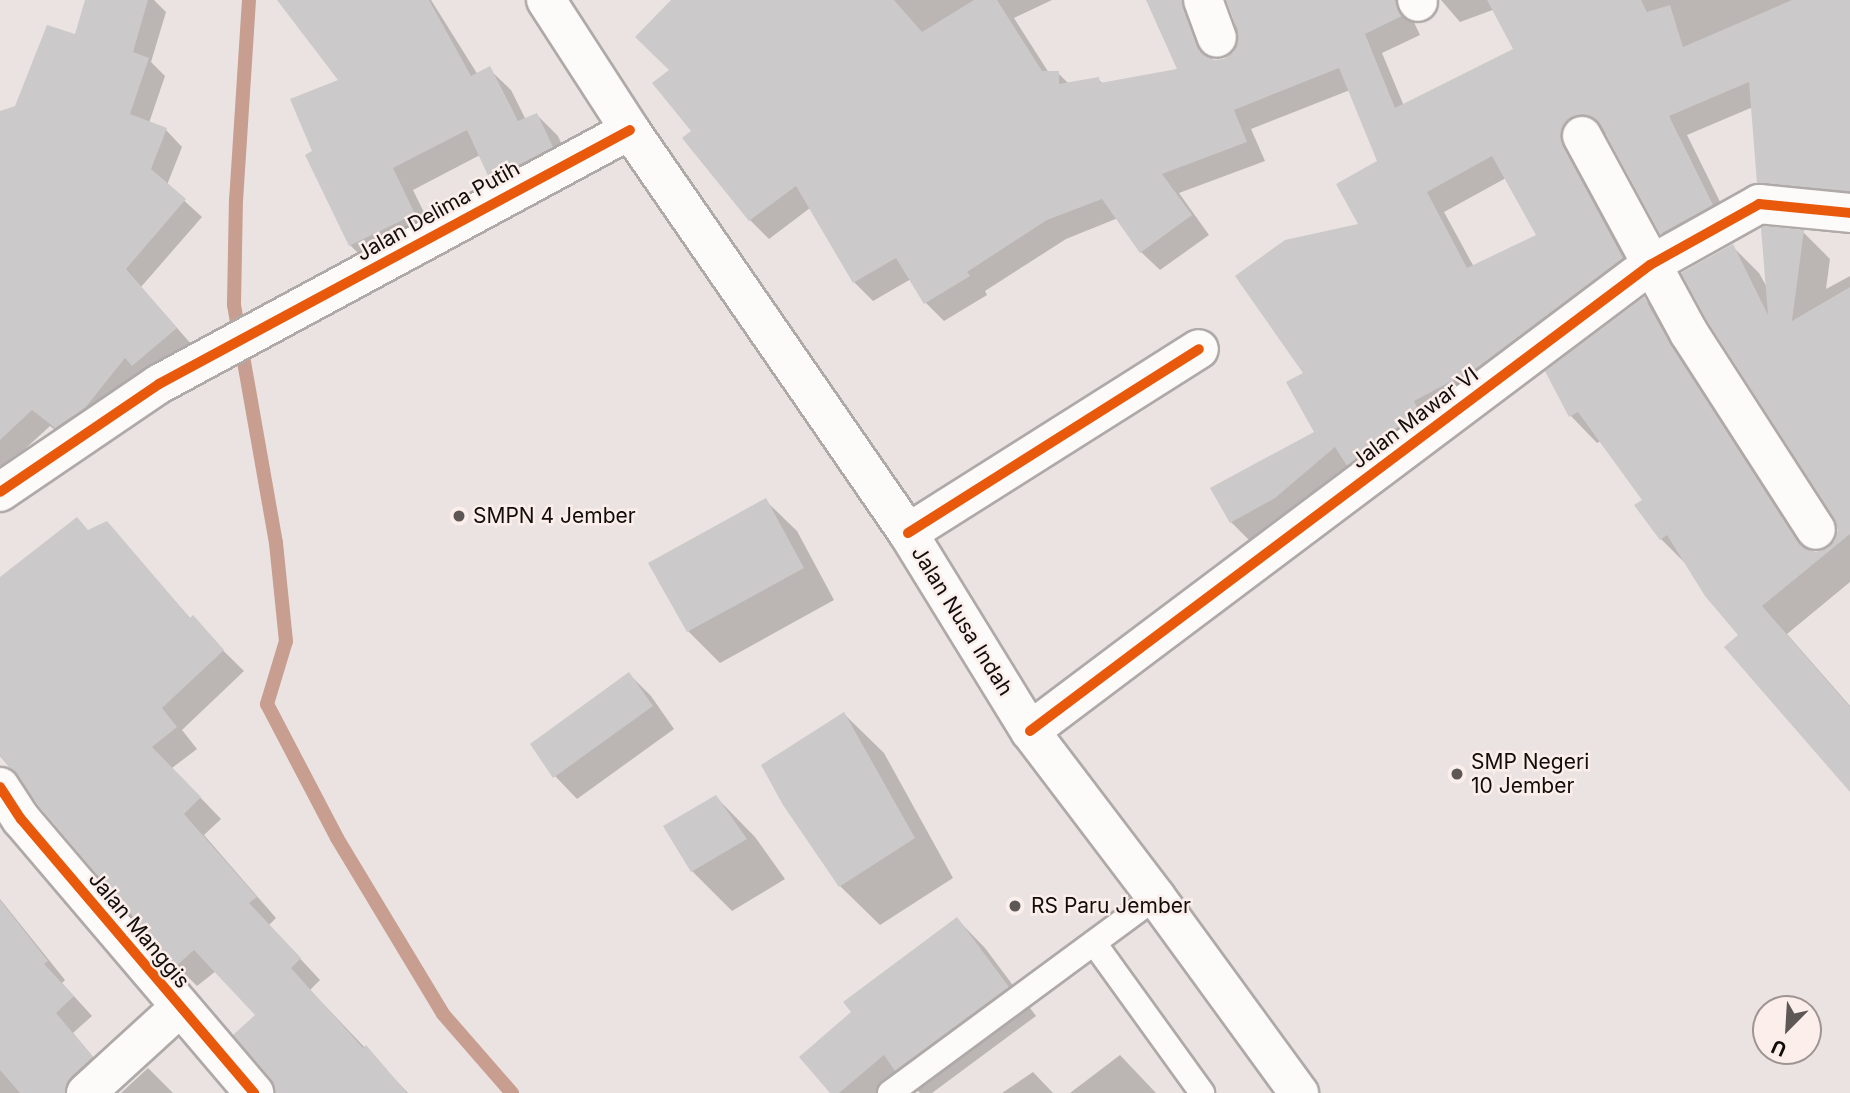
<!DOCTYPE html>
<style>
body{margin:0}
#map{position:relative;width:1850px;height:1093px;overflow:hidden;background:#eae3e1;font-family:Inter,sans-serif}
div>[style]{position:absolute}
.shadow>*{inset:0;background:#0003}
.stream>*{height:14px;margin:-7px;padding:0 7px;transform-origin:7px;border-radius:7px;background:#c79e90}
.building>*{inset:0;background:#cbc9ca}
.roads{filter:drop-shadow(2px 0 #afa9a8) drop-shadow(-2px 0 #afa9a8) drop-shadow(0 2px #afa9a8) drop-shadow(0 -2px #afa9a8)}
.lane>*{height:24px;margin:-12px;padding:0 12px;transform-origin:12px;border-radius:12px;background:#fcfbfa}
.street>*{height:38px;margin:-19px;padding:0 19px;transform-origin:19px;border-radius:19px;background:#fcfbfa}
.secondary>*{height:38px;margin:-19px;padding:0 19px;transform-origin:19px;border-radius:19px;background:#fcfbfa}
.cycleway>*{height:10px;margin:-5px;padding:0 5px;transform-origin:5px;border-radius:5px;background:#e8590c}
.dots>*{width:19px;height:19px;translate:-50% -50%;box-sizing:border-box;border:4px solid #fceeea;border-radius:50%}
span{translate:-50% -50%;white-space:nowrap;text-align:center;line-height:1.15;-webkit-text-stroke:5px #fceeea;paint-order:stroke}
.street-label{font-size:21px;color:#110d0b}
.poi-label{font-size:21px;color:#110d0b}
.left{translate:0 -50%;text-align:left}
.north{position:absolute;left:1752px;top:995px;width:70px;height:70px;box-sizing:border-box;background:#fceeea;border:2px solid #9e9491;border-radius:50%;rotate:204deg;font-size:19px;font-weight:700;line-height:28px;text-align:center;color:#110d0b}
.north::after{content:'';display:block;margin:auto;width:24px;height:32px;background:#5d5856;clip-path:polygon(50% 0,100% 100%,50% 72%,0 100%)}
</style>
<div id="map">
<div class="shadow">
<div style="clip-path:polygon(86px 0,154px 0,166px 12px,151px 62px,165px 76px,149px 123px,166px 130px,182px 147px,167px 185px,202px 217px,141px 287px,192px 345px,73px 444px,50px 426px,0 472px,0 112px,17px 107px,76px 36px)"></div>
<div style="clip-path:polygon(298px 0,431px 0,478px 75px,489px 69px,511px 90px,526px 120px,537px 115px,558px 136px,572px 168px,513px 200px,492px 179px,480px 155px,413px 190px,435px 235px,371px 266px,350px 245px,314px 152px,341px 80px)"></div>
<div style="clip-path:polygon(evenodd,674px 0,1052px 0,1014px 18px,1049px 73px,1058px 73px,1069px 84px,1098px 79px,1103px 84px,1180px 70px,1148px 0,1212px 0,1200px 17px,1213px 61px,1224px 60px,1235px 54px,1240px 41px,1228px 0,1426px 0,1413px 20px,1420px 35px,1382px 53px,1404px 106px,1516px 50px,1566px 0,1850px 0,1850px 208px,1778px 201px,1759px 182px,1753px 107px,1687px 135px,1731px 224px,1681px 252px,1662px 233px,1607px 134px,1591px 135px,1641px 277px,1294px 516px,1250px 541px,1231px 522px,1317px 432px,1305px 373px,1360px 225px,1379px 162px,1350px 90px,1251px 129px,1265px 161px,1179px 193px,1209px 235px,1160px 270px,1141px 252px,1118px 218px,1066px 239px,985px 291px,987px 295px,944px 321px,925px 302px,911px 279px,873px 301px,854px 282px,810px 208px,769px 239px,750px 220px,694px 131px,671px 70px,674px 0,1506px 178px,1539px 235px,1474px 267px,1444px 212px,1506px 178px)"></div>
<div style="clip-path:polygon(1441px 0,1520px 0,1460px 22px)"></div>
<div style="clip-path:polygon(1803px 232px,1830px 259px,1826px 289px,1850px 276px,1850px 582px,1787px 634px,1850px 706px,1850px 789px,1741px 636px,1688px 566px,1661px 539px,1644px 500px,1601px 441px,1597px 443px,1571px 416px,1644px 299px,1671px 326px,1697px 374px,1812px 553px,1828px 550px,1837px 540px,1840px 528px,1732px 246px,1759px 273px,1768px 289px)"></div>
<div style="clip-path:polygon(765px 500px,797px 531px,834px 600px,720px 663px,688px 631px)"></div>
<div style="clip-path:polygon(106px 523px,191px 619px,244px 671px,182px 730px,197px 749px,172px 768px,221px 819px,204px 835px,276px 918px,269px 925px,320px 980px,310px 990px,408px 1093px,276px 1093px,258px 1015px,216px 971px,197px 986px,177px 966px,0 756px,0 579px)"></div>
<div style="clip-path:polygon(629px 674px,651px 696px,674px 729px,577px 799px,555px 776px)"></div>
<div style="clip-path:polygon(844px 714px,884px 753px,953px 878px,880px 925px,840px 886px,784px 804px)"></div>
<div style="clip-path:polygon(716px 797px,755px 837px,785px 879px,732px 911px,692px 871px,666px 826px)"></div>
<div style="clip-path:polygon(0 899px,65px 980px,62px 983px,92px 1016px,73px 1033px,110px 1077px,95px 1093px,0 1093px)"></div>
<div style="clip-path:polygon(957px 919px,985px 948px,1036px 1016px,932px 1093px,920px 1093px,911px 1084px,901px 1093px,832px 1093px)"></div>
<div style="clip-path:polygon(1120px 1055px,1156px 1093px,1070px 1093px)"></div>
<div style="clip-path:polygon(148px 1068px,173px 1093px,121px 1093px)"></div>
<div style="clip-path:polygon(1033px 1072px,1053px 1093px,1002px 1093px)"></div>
</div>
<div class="stream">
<div style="left:249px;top:0;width:199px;rotate:93.7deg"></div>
<div style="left:236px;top:199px;width:106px;rotate:91.1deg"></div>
<div style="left:234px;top:305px;width:242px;rotate:80deg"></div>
<div style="left:276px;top:543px;width:99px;rotate:84.2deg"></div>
<div style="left:286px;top:641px;width:66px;rotate:106.8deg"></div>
<div style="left:267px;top:704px;width:151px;rotate:62.4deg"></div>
<div style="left:337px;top:838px;width:205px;rotate:58.9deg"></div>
<div style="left:443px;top:1014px;width:105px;rotate:48.9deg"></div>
</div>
<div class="building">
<div style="clip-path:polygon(85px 0,148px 0,133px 52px,149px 58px,130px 114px,167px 128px,151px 169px,186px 199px,126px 269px,177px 328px,132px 366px,125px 358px,85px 408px,55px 428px,32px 410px,0 440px,0 111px,15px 106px,47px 25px,75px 34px)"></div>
<div style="clip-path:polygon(277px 0,429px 0,471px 76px,490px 66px,518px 121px,537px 113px,553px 147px,490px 180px,467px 130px,393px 168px,415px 214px,349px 246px,305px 155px,312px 151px,290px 99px,338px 80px)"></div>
<div style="clip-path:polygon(evenodd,671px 0,894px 0,922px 32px,974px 0,997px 0,1042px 71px,1059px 71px,1059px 84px,1099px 77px,1100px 83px,1177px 69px,1146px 0,1182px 0,1197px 46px,1204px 55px,1214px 60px,1224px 59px,1233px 52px,1238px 42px,1238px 30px,1226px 0,1395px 0,1402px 16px,1365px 34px,1395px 108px,1513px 49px,1487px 0,1641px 0,1647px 12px,1670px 5px,1683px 47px,1792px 0,1850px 0,1850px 191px,1757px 183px,1749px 82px,1669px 116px,1713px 205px,1660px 234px,1601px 125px,1594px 118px,1583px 114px,1572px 117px,1563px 125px,1560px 136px,1563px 146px,1623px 258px,1478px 367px,1414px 401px,1419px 411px,1347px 466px,1335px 447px,1275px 498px,1230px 523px,1210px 488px,1314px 432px,1286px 382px,1303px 373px,1235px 276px,1285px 240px,1358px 224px,1336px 184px,1377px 161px,1339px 68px,1234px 110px,1247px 142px,1162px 174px,1192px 215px,1140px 253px,1102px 199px,1047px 220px,967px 272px,970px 276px,924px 304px,896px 258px,853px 283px,796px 186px,749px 221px,682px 138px,691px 131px,652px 83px,669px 70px,635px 37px,671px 0,1492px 156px,1536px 235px,1467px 268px,1427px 192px,1492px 156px)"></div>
<div style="clip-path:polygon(1764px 226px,1804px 230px,1792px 321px,1850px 287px,1850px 534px,1762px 606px,1850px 707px,1850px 792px,1724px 647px,1738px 635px,1705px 596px,1667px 535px,1660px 540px,1634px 505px,1642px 500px,1578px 412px,1569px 417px,1545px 371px,1644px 297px,1671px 345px,1798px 542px,1805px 549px,1816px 552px,1828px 548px,1835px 541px,1838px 530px,1834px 518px,1708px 322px,1681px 273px,1733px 244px,1768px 315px,1761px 228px)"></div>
<div style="clip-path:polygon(766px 498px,804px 568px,687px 632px,648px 563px)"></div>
<div style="clip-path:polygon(77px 517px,88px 530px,107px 521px,190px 618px,193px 615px,224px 650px,162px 708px,177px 727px,152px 747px,201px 797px,184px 814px,257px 897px,249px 903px,301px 958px,291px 968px,363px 1048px,366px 1045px,407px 1093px,275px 1093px,271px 1079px,233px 1035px,255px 1015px,194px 950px,175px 967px,39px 806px,0 755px,0 577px)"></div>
<div style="clip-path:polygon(629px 672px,653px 706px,553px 778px,530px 744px)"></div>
<div style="clip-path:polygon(844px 712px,915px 838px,839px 887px,783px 805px,761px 765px)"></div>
<div style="clip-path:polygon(716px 795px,747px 839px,691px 872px,663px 826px)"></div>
<div style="clip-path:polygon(0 900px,48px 961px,44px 964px,74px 996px,56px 1013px,93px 1057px,71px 1077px,65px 1093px,20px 1093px,0 1070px)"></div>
<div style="clip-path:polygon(957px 917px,1009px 987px,895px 1071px,884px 1055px,839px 1093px,830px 1093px,799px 1057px,851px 1012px,843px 1002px)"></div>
</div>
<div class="roads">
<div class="lane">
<div style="left:1094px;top:943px;width:185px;rotate:54.2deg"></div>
<div style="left:890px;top:1093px;width:330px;rotate:-36.4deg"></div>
</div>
<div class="street">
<div style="left:1203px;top:0;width:40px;rotate:69.8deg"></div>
<div style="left:1417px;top:0;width:2px;rotate:63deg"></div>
<div style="left:1582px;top:136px;width:224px;rotate:61.5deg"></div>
<div style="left:1689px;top:333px;width:234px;rotate:57.2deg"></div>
<div style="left:0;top:492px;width:192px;rotate:-34.2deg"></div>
<div style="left:159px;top:384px;width:535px;rotate:-28.34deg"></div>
<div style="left:908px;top:533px;width:344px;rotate:-32.3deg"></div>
<div style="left:1030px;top:731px;width:776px;rotate:-36.93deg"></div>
<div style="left:1650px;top:265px;width:125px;rotate:-29.2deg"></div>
<div style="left:1759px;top:204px;width:91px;rotate:5.6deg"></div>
<div style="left:0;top:787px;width:38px;rotate:57deg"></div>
<div style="left:21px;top:819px;width:360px;rotate:49.6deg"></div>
<div style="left:86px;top:1093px;width:126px;rotate:-42.4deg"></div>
</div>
<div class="secondary">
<div style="left:546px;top:0;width:155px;rotate:57.1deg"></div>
<div style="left:630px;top:130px;width:490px;rotate:55.4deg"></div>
<div style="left:908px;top:533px;width:233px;rotate:58.4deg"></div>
<div style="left:1030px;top:731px;width:208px;rotate:52.8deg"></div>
<div style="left:1156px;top:897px;width:243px;rotate:53.9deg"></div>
</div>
</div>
<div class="cycleway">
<div style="left:0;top:492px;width:192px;rotate:-34.2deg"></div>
<div style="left:159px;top:384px;width:535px;rotate:-28.34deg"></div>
<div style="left:908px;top:533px;width:344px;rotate:-32.3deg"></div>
<div style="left:1030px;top:731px;width:776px;rotate:-36.93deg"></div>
<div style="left:1650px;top:265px;width:125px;rotate:-29.2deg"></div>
<div style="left:1759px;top:204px;width:91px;rotate:5.6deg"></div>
<div style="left:0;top:787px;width:38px;rotate:57deg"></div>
<div style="left:21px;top:819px;width:360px;rotate:49.6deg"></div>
</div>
<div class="dots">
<div style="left:459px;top:516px;background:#5d5856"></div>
<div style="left:1457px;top:774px;background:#5d5856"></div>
<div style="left:1015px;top:906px;background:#5d5856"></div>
</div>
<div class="street-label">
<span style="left:438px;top:211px;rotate:-29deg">Jalan Delima Putih</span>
<span style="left:1415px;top:418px;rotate:-37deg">Jalan Mawar VI</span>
<span style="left:962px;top:621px;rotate:58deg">Jalan Nusa Indah</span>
<span style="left:139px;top:930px;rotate:50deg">Jalan Manggis</span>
</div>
<div class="poi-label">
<span class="left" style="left:473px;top:516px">SMPN 4 Jember</span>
<span class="left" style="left:1471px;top:774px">SMP Negeri<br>10 Jember</span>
<span class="left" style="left:1031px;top:906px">RS Paru Jember</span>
</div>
<div class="north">U</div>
</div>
